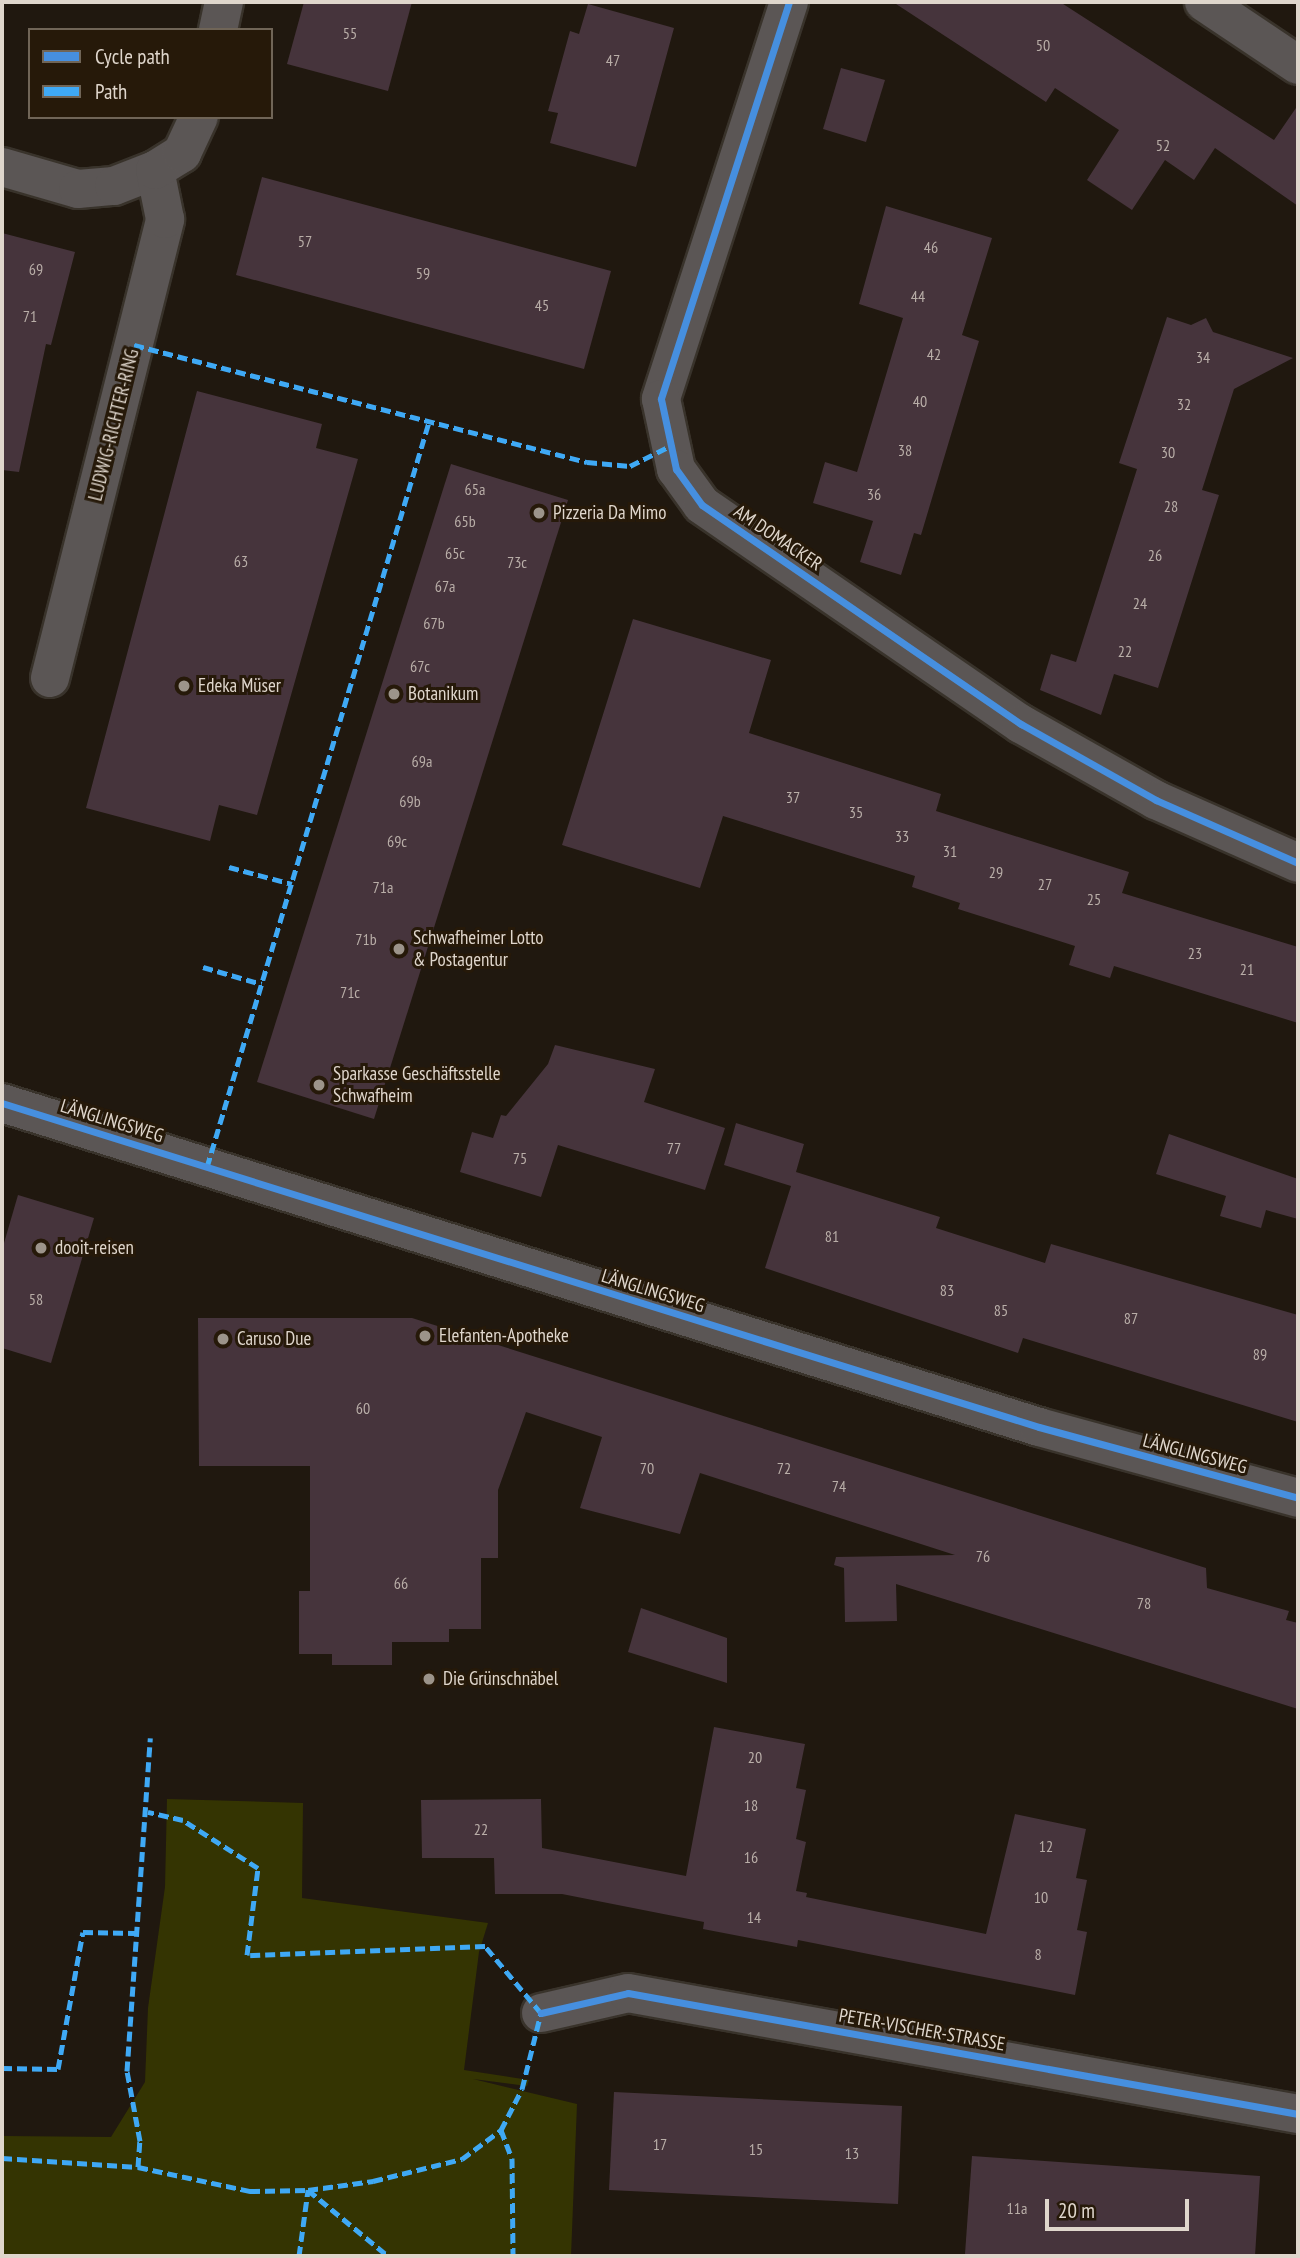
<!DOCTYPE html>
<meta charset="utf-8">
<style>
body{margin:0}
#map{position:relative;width:1300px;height:2258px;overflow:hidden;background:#20180f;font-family:"PT Sans Narrow",sans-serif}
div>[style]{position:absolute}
.green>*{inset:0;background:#343402}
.building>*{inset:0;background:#46343c}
.roads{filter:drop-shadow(2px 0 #39332b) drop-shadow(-2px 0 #39332b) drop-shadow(0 2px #39332b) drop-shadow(0 -2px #39332b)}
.minor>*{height:38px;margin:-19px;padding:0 19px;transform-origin:19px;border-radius:19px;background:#5b5655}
.quiet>*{height:5px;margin-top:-2.5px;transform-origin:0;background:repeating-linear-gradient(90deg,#3fa9f5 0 10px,transparent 0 15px)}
.cycleway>*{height:7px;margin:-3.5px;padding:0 3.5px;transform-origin:3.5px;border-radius:3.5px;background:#468fdf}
.dots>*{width:19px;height:19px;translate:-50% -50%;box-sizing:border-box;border:4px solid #261909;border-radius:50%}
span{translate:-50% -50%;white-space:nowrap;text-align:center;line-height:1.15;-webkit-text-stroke:6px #261909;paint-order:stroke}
.number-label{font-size:16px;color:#b9aea8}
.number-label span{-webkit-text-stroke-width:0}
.street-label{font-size:19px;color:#dfd6cc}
.poi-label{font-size:19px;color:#dfd6cc}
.left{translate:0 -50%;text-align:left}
.frame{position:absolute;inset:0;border:4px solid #dfd6cc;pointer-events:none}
.legend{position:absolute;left:28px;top:28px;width:245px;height:91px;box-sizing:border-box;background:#261909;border:2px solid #706557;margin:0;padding:9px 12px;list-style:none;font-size:21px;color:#dfd6cc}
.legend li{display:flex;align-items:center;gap:14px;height:35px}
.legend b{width:35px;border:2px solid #706557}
.scale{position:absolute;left:1045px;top:2199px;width:144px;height:32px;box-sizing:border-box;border:4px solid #dfd6cc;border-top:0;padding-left:9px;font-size:21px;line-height:24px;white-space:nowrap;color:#dfd6cc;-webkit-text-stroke:5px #261909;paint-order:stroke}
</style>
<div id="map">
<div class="green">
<div style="clip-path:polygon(167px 1799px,303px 1803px,302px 1898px,488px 1923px,479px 1952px,464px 2070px,529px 2080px,527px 2086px,473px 2079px,577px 2104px,571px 2256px,2px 2256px,2px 2136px,111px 2137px,145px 2082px,148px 2008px,165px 1887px)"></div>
</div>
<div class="building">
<div style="clip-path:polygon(304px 2px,412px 2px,388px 91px,287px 64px)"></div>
<div style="clip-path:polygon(893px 2px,1060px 2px,1274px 140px,1298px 105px,1298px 206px,1215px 148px,1194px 180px,1165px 160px,1132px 210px,1087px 180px,1119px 130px,1055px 88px,1046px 102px)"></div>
<div style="clip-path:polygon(588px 4px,674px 28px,636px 167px,550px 143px,558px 113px,548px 111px,570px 31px,579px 34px)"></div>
<div style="clip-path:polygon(841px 68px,885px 80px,866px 142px,823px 129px)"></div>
<div style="clip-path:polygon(262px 177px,611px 271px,584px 369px,236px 275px)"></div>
<div style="clip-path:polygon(886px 206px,992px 238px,962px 335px,979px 341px,921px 535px,914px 533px,901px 575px,860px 562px,873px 521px,813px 503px,825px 462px,857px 472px,903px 318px,859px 304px)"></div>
<div style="clip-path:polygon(2px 233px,75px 252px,51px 345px,46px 344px,19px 472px,2px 470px)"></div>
<div style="clip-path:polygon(1167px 317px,1191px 325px,1206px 318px,1213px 332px,1293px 358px,1234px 389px,1202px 490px,1219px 495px,1158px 688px,1114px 674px,1101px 715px,1040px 690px,1051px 654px,1076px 662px,1137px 469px,1119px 463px)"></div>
<div style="clip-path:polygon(197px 391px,322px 424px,316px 448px,358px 459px,257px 815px,219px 805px,210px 841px,86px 808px)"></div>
<div style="clip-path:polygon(451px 464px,568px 500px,374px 1119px,257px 1082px)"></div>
<div style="clip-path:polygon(633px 619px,771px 660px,749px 733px,941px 794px,936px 811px,1129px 872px,1122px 893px,1298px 947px,1298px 1023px,1114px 966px,1110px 978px,1069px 965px,1075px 946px,958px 909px,960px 903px,912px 887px,915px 876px,723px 816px,700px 888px,562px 845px)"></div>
<div style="clip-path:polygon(555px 1045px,655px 1069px,644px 1102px,725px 1128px,705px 1190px,558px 1145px,541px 1197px,460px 1172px,472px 1132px,493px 1138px,501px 1115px,506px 1116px,548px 1064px)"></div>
<div style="clip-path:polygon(736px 1123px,804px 1144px,796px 1172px,940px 1217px,936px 1228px,1045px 1263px,1051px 1244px,1298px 1315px,1298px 1422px,1023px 1338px,1018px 1353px,765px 1268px,791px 1186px,724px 1165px)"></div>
<div style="clip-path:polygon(1169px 1134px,1298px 1179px,1298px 1219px,1266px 1210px,1261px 1228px,1220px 1216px,1226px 1196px,1156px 1174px)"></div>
<div style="clip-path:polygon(18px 1195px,94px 1218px,51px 1363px,2px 1348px,2px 1250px)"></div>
<div style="clip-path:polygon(198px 1318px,412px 1318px,1206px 1568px,1207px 1588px,1289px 1611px,1286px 1620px,1298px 1623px,1298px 1709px,896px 1584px,897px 1621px,845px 1622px,844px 1568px,834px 1565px,836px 1557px,955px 1555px,700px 1473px,680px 1534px,580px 1508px,602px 1437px,526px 1412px,498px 1490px,498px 1558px,481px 1558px,481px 1629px,449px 1629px,449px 1642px,392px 1642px,392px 1665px,332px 1665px,332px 1654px,299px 1654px,299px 1591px,310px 1591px,310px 1466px,199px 1466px)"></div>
<div style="clip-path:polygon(641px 1608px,727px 1638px,727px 1683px,628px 1652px)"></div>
<div style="clip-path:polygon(714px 1727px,805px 1744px,796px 1788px,806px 1790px,796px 1839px,806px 1842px,796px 1891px,807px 1893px,806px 1897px,986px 1934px,1015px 1814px,1086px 1829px,1076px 1878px,1087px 1880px,1077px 1930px,1087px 1932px,1075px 1995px,798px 1940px,797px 1947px,703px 1929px,704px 1922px,562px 1894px,495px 1894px,494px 1858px,422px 1858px,421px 1800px,541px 1799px,542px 1848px,686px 1876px)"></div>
<div style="clip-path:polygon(614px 2092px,902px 2106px,898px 2204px,609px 2190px)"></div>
<div style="clip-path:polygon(972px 2156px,1260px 2176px,1255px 2256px,965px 2254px)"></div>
</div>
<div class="roads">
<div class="minor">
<div style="left:789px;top:2px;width:417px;rotate:107.9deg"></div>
<div style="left:661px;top:399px;width:72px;rotate:77.9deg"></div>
<div style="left:676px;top:469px;width:44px;rotate:54.2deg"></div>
<div style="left:702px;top:505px;width:387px;rotate:34.5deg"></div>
<div style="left:1021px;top:724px;width:155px;rotate:29.4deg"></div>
<div style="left:1156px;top:800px;width:155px;rotate:23.9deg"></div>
<div style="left:1204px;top:2px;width:113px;rotate:33.8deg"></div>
<div style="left:218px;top:30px;width:29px;rotate:-78deg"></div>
<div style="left:2px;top:167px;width:79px;rotate:16.1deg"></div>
<div style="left:78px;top:189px;width:36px;rotate:-5deg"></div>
<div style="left:114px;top:186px;width:44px;rotate:-21.3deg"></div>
<div style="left:50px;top:678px;width:473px;rotate:-75.9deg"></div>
<div style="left:165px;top:219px;width:50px;rotate:-101.5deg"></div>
<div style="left:155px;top:170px;width:32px;rotate:-32deg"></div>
<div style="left:182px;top:153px;width:40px;rotate:-65deg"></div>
<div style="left:2px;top:1103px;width:1086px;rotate:17.35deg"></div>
<div style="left:1039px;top:1427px;width:269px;rotate:15.3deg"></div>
<div style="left:541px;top:2013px;width:89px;rotate:-12.9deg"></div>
<div style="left:628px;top:1993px;width:681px;rotate:10.24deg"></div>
</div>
</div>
<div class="quiet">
<div style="left:134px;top:345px;width:468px;rotate:14.5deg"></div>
<div style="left:587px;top:462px;width:43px;rotate:5.3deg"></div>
<div style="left:630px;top:466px;width:42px;rotate:-26.6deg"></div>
<div style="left:229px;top:867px;width:65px;rotate:15.1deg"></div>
<div style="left:203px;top:967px;width:61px;rotate:16.1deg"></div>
<div style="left:207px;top:1167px;width:777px;rotate:-73.41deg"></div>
<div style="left:2px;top:2068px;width:56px;rotate:1deg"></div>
<div style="left:58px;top:2069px;width:139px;rotate:-79.7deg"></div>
<div style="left:83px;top:1932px;width:52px;rotate:1.1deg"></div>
<div style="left:501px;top:2130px;width:30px;rotate:69deg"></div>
<div style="left:512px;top:2158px;width:98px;rotate:89.4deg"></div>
<div style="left:2px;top:2158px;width:136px;rotate:3.8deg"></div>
<div style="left:138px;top:2167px;width:115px;rotate:12.1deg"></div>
<div style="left:250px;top:2191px;width:58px;rotate:-1deg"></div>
<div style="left:308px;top:2190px;width:66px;rotate:-7.9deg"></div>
<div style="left:373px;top:2181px;width:92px;rotate:-13.9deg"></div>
<div style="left:462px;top:2159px;width:49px;rotate:-36.6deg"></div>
<div style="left:501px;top:2130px;width:46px;rotate:-62.9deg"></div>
<div style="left:522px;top:2089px;width:78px;rotate:-76deg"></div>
<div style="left:541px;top:2013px;width:87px;rotate:-129.9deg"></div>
<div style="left:485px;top:1946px;width:238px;rotate:177.8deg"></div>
<div style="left:247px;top:1955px;width:88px;rotate:-82.8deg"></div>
<div style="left:258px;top:1868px;width:89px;rotate:-147.4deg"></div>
<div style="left:183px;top:1820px;width:36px;rotate:-167deg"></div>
<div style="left:138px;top:2167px;width:26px;rotate:-86deg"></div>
<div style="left:140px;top:2141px;width:71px;rotate:-100.5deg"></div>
<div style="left:127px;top:2071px;width:334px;rotate:-86deg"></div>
<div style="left:308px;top:2190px;width:104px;rotate:39.5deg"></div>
<div style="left:299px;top:2256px;width:67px;rotate:-82.2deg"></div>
</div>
<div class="cycleway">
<div style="left:789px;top:2px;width:417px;rotate:107.9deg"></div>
<div style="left:661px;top:399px;width:72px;rotate:77.9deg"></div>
<div style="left:676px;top:469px;width:44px;rotate:54.2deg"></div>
<div style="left:702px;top:505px;width:387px;rotate:34.5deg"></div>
<div style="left:1021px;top:724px;width:155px;rotate:29.4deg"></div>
<div style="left:1156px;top:800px;width:155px;rotate:23.9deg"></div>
<div style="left:2px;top:1103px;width:1086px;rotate:17.35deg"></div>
<div style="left:1039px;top:1427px;width:269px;rotate:15.3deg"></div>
<div style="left:541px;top:2013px;width:89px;rotate:-12.9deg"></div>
<div style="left:628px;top:1993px;width:681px;rotate:10.24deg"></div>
</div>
<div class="dots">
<div style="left:539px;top:513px;background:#9c948a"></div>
<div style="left:184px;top:686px;background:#9c948a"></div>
<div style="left:394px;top:694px;background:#9c948a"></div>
<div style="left:399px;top:949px;background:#9c948a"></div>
<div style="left:319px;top:1085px;background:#9c948a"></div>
<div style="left:41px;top:1248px;background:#9c948a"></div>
<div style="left:425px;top:1336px;background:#9c948a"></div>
<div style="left:223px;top:1339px;background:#9c948a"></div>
<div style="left:429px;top:1679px;background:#9c948a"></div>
</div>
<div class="number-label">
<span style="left:350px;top:33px">55</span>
<span style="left:1043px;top:45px">50</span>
<span style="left:613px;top:60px">47</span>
<span style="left:1163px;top:145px">52</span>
<span style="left:305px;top:241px">57</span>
<span style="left:931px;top:247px">46</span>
<span style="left:36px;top:269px">69</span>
<span style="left:423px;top:273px">59</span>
<span style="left:918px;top:296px">44</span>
<span style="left:542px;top:305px">45</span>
<span style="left:30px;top:316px">71</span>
<span style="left:934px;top:354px">42</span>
<span style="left:1203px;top:357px">34</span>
<span style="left:920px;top:401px">40</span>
<span style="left:1184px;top:404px">32</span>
<span style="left:905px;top:450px">38</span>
<span style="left:1168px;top:452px">30</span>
<span style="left:475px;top:489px">65a</span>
<span style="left:874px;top:494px">36</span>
<span style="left:1171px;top:506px">28</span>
<span style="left:465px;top:521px">65b</span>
<span style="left:455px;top:553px">65c</span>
<span style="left:1155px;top:555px">26</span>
<span style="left:241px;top:561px">63</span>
<span style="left:517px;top:562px">73c</span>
<span style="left:445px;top:586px">67a</span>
<span style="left:1140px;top:603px">24</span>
<span style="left:434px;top:623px">67b</span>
<span style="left:1125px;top:651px">22</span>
<span style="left:420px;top:666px">67c</span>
<span style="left:422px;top:761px">69a</span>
<span style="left:793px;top:797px">37</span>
<span style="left:410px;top:801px">69b</span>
<span style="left:856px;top:812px">35</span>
<span style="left:902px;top:836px">33</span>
<span style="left:397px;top:841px">69c</span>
<span style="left:950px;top:851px">31</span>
<span style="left:996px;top:872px">29</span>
<span style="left:1045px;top:884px">27</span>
<span style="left:383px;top:887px">71a</span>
<span style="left:1094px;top:899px">25</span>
<span style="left:366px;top:939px">71b</span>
<span style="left:1195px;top:953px">23</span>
<span style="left:1247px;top:969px">21</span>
<span style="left:350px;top:992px">71c</span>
<span style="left:674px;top:1148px">77</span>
<span style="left:520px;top:1158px">75</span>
<span style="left:832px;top:1236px">81</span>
<span style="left:947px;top:1290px">83</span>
<span style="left:36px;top:1299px">58</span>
<span style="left:1001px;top:1310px">85</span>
<span style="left:1131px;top:1318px">87</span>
<span style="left:1260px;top:1354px">89</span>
<span style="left:363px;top:1408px">60</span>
<span style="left:647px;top:1468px">70</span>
<span style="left:784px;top:1468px">72</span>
<span style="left:839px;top:1486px">74</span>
<span style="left:983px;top:1556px">76</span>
<span style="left:401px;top:1583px">66</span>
<span style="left:1144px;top:1603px">78</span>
<span style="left:755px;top:1757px">20</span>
<span style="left:751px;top:1805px">18</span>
<span style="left:481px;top:1829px">22</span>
<span style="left:1046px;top:1846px">12</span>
<span style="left:751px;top:1857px">16</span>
<span style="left:1041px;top:1897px">10</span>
<span style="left:754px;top:1917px">14</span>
<span style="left:1038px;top:1954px">8</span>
<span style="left:660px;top:2144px">17</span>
<span style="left:756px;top:2149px">15</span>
<span style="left:852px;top:2153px">13</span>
<span style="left:1017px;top:2208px">11a</span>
</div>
<div class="street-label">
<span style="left:114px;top:425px;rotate:-76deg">LUDWIG-RICHTER-RING</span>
<span style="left:778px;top:538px;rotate:34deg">AM DOMACKER</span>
<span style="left:112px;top:1121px;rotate:17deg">LÄNGLINGSWEG</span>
<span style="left:653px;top:1291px;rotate:17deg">LÄNGLINGSWEG</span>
<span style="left:1195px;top:1454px;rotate:15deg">LÄNGLINGSWEG</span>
<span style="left:922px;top:2030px;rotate:10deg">PETER-VISCHER-STRASSE</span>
</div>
<div class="poi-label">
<span class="left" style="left:553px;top:513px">Pizzeria Da Mimo</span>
<span class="left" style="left:198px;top:686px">Edeka Müser</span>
<span class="left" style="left:408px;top:694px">Botanikum</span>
<span class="left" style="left:413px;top:949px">Schwafheimer Lotto<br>&amp; Postagentur</span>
<span class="left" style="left:333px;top:1085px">Sparkasse Geschäftsstelle<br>Schwafheim</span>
<span class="left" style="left:55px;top:1248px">dooit-reisen</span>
<span class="left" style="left:439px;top:1336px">Elefanten-Apotheke</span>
<span class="left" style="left:237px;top:1339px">Caruso Due</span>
<span class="left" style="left:443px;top:1679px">Die Grünschnäbel</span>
</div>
<div class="frame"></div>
<ul class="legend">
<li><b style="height:9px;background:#468fdf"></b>Cycle path</li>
<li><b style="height:9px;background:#3fa9f5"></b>Path</li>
</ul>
<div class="scale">20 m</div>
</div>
